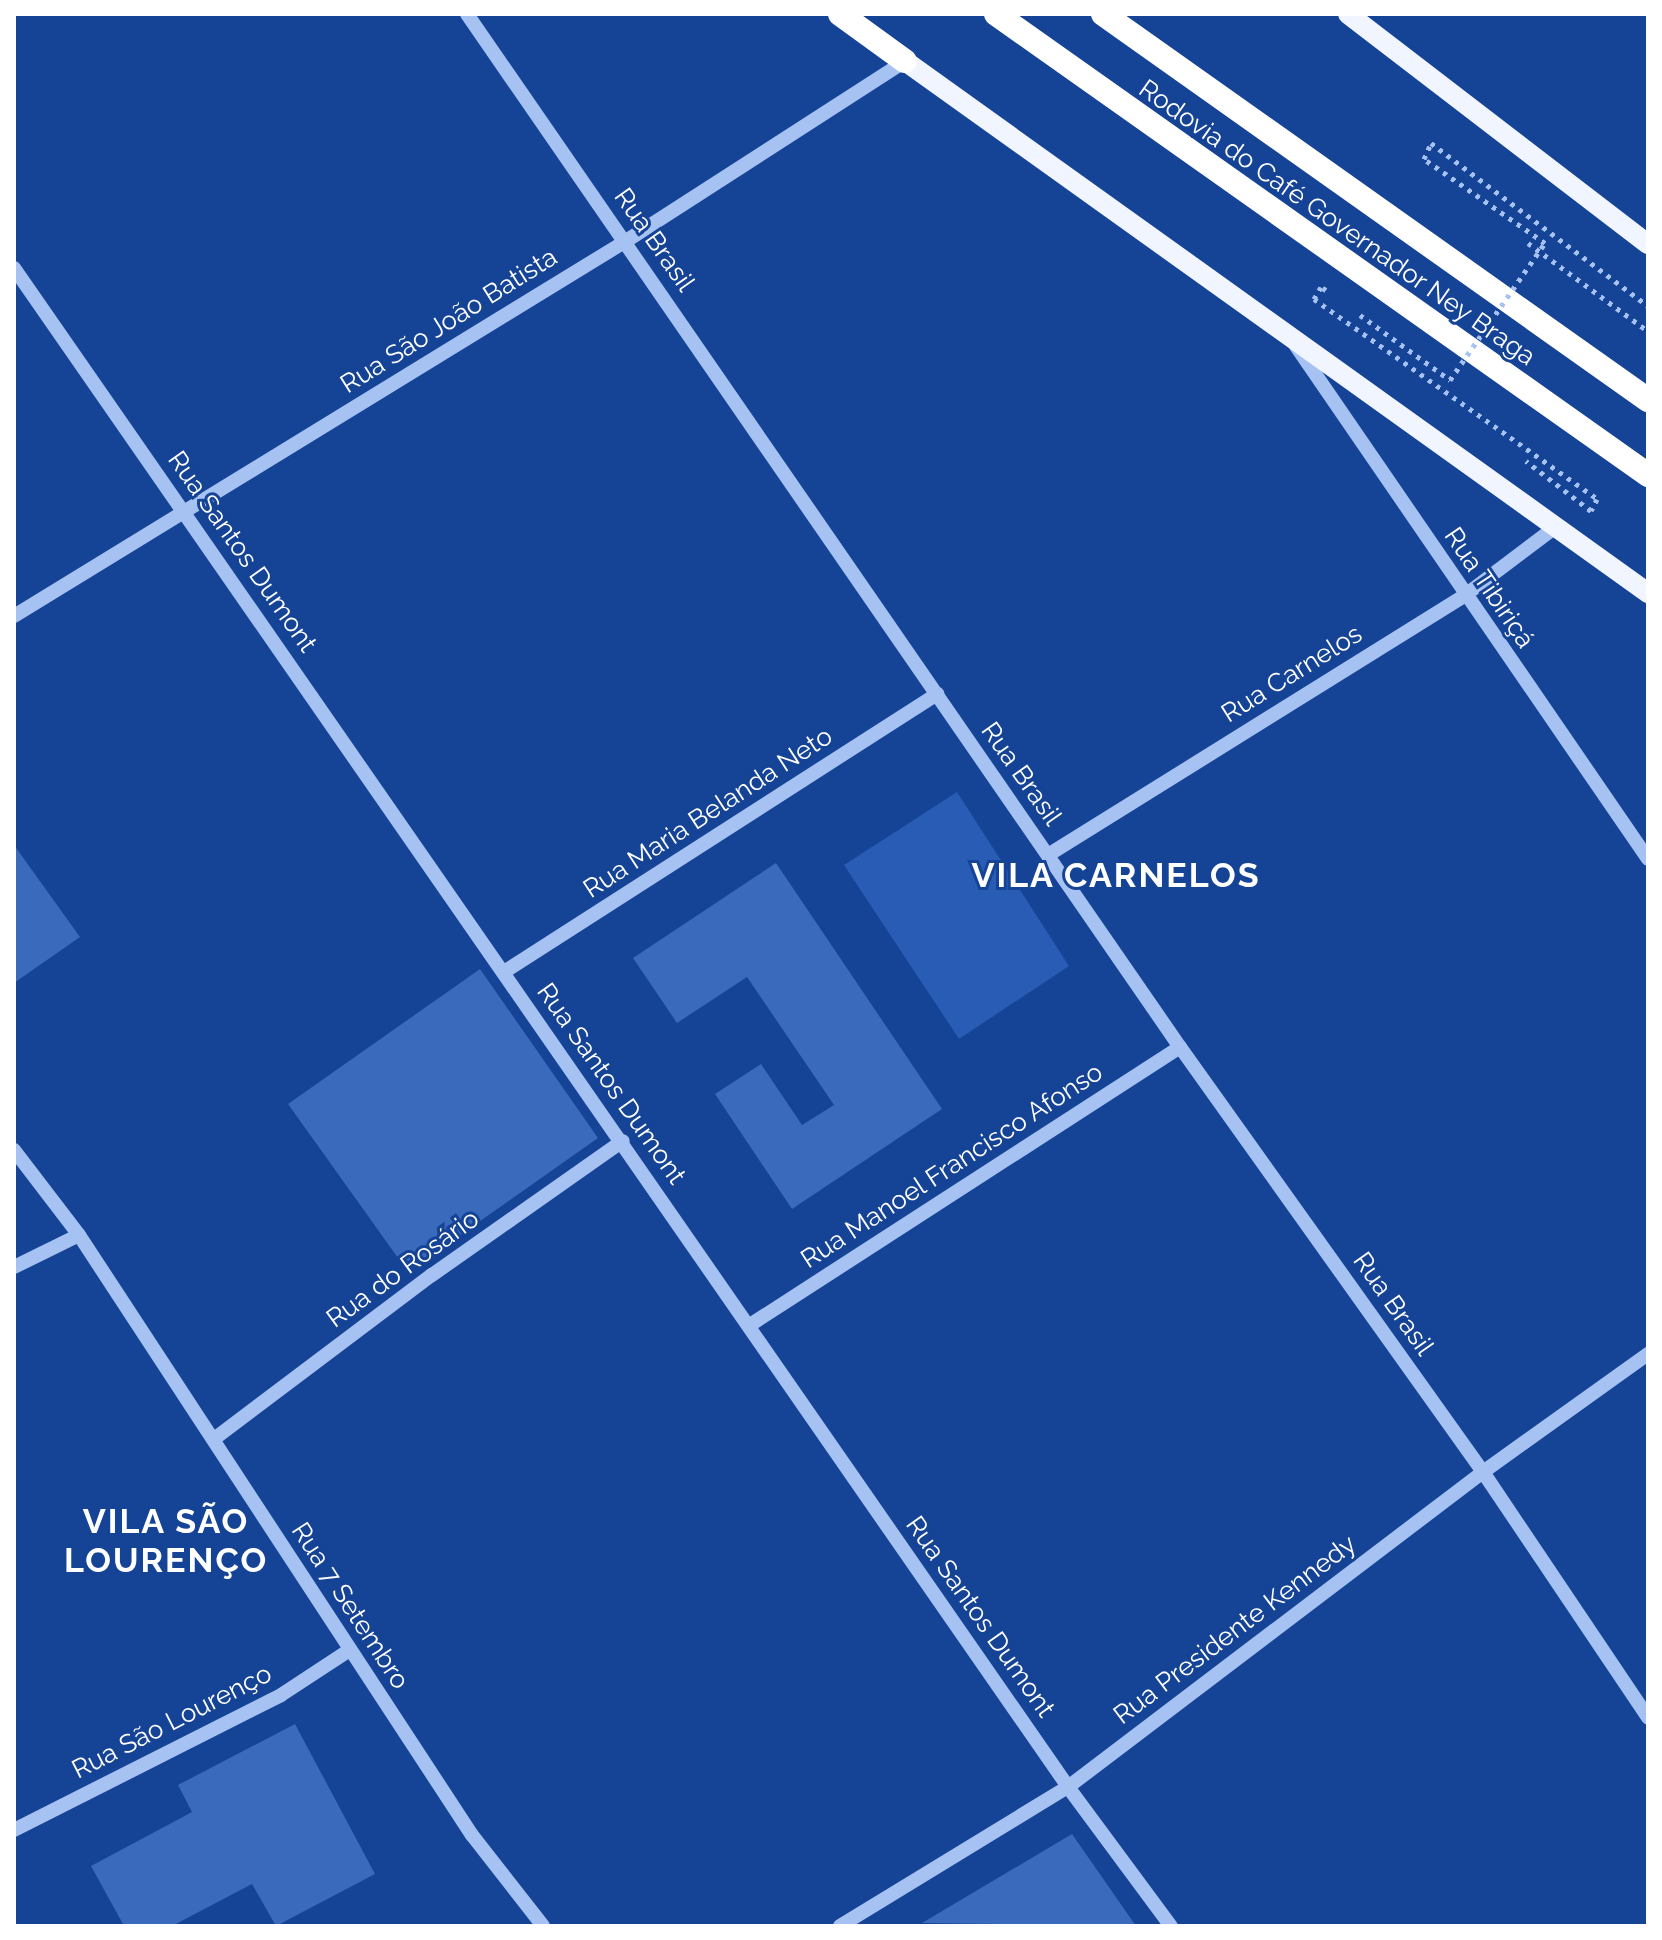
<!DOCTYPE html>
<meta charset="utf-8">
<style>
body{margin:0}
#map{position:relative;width:1662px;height:1940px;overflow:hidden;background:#154396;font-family:Raleway,sans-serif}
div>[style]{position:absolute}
.green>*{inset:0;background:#285cb5}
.building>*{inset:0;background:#396abc}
.path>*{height:5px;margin-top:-2.5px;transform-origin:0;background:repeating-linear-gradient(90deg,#a6c2f2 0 4px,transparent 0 10px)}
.minor>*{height:14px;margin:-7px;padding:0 7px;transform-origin:7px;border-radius:7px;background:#a6c2f2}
.major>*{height:20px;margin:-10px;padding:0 10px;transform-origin:10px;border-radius:10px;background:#f1f5ff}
.highway>*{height:24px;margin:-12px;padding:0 12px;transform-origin:12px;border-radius:12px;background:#fff}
.path-bridge>*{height:5px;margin-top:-2.5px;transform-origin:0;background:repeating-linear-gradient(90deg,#a6c2f2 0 4px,transparent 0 10px)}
span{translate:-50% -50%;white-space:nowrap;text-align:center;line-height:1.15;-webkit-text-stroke:6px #154396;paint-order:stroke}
.street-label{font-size:26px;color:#fff}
.district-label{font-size:34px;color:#fff;font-weight:700;letter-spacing:2px}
.frame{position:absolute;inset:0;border:16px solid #fff;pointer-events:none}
</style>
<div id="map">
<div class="green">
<div style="clip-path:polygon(957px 792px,1069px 966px,959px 1039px,844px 865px)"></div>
</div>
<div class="building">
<div style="clip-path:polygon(14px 845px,80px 937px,14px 983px)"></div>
<div style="clip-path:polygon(776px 863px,942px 1109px,792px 1209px,715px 1094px,761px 1064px,802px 1125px,834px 1105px,747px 977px,677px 1023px,633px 958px)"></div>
<div style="clip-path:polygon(480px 969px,598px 1138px,408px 1272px,288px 1104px)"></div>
<div style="clip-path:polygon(295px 1724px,375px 1874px,276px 1926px,252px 1884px,172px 1926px,124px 1926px,91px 1866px,192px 1812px,178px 1785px)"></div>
<div style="clip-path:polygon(1072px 1834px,1136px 1926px,922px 1923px)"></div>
</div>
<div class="path">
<div style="left:1528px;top:243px;width:149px;rotate:36.3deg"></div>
<div style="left:1545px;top:243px;width:147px;rotate:-145.2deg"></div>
<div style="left:1424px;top:159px;width:17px;rotate:-66deg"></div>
<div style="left:1431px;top:143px;width:271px;rotate:36.9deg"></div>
<div style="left:1326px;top:290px;width:6px;rotate:-149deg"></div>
<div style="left:1321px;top:287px;width:14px;rotate:120deg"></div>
<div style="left:1314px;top:299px;width:347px;rotate:35.2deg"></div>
<div style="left:1597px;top:499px;width:13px;rotate:117deg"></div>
<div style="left:1591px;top:511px;width:82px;rotate:-142.4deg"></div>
<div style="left:1360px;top:315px;width:111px;rotate:35.8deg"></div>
</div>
<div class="minor">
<div style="left:467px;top:14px;width:1255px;rotate:55.39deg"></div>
<div style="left:1180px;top:1047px;width:522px;rotate:54.51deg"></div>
<div style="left:1483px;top:1472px;width:296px;rotate:56.1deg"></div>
<div style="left:14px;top:268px;width:1849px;rotate:55.24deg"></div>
<div style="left:1068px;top:1787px;width:173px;rotate:53.5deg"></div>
<div style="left:1296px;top:346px;width:622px;rotate:55.54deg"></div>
<div style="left:14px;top:616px;width:718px;rotate:-31.5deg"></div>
<div style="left:626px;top:241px;width:332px;rotate:-32.8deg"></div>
<div style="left:1048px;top:855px;width:490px;rotate:-31.9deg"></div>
<div style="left:1464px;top:596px;width:116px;rotate:-37deg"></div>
<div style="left:504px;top:972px;width:515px;rotate:-32.7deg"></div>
<div style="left:14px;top:1150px;width:107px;rotate:52.6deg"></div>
<div style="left:79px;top:1235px;width:717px;rotate:56.78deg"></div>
<div style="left:472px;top:1835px;width:115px;rotate:52deg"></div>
<div style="left:14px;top:1267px;width:72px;rotate:-26.2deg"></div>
<div style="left:750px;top:1325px;width:512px;rotate:-32.88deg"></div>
<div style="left:214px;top:1439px;width:273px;rotate:-37deg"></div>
<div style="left:432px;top:1275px;width:233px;rotate:-35.1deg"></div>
<div style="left:14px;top:1830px;width:299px;rotate:-26.8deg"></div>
<div style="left:281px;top:1695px;width:80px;rotate:-33.3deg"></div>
<div style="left:840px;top:1926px;width:267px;rotate:-31.4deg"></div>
<div style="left:1068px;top:1787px;width:521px;rotate:-37.2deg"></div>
<div style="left:1483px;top:1472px;width:203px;rotate:-35.6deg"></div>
</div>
<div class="major">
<div style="left:1348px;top:14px;width:378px;rotate:37.5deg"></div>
<div style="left:905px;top:61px;width:914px;rotate:35.6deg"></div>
</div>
<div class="highway">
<div style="left:840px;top:14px;width:80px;rotate:35.9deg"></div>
<div style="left:996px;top:14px;width:799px;rotate:35.26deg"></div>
<div style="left:1103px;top:14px;width:668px;rotate:35.31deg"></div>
</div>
<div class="path-bridge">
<div style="left:1450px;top:380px;width:167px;rotate:-55.3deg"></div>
</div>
<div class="street-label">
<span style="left:1337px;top:223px;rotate:35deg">Rodovia do Café Governador Ney Braga</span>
<span style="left:654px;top:240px;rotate:55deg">Rua Brasil</span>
<span style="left:449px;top:321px;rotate:-32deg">Rua São João Batista</span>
<span style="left:242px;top:552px;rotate:55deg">Rua Santos Dumont</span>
<span style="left:1489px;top:588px;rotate:56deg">Rua Tibiriçá</span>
<span style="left:1292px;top:674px;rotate:-32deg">Rua Carnelos</span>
<span style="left:1021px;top:774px;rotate:55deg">Rua Brasil</span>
<span style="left:708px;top:813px;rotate:-33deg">Rua Maria Belanda Neto</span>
<span style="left:611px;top:1084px;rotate:55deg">Rua Santos Dumont</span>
<span style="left:952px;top:1166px;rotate:-33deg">Rua Manoel Francisco Afonso</span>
<span style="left:403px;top:1269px;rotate:-36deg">Rua do Rosário</span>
<span style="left:1393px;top:1304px;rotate:55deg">Rua Brasil</span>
<span style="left:350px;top:1606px;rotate:57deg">Rua 7 Setembro</span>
<span style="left:980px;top:1617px;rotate:55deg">Rua Santos Dumont</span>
<span style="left:1235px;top:1630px;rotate:-37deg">Rua Presidente Kennedy</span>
<span style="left:172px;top:1722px;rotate:-27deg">Rua São Lourenço</span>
</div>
<div class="district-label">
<span style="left:1116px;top:876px">VILA CARNELOS</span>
<span style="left:166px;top:1541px">VILA SÃO<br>LOURENÇO</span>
</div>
<div class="frame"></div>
</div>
